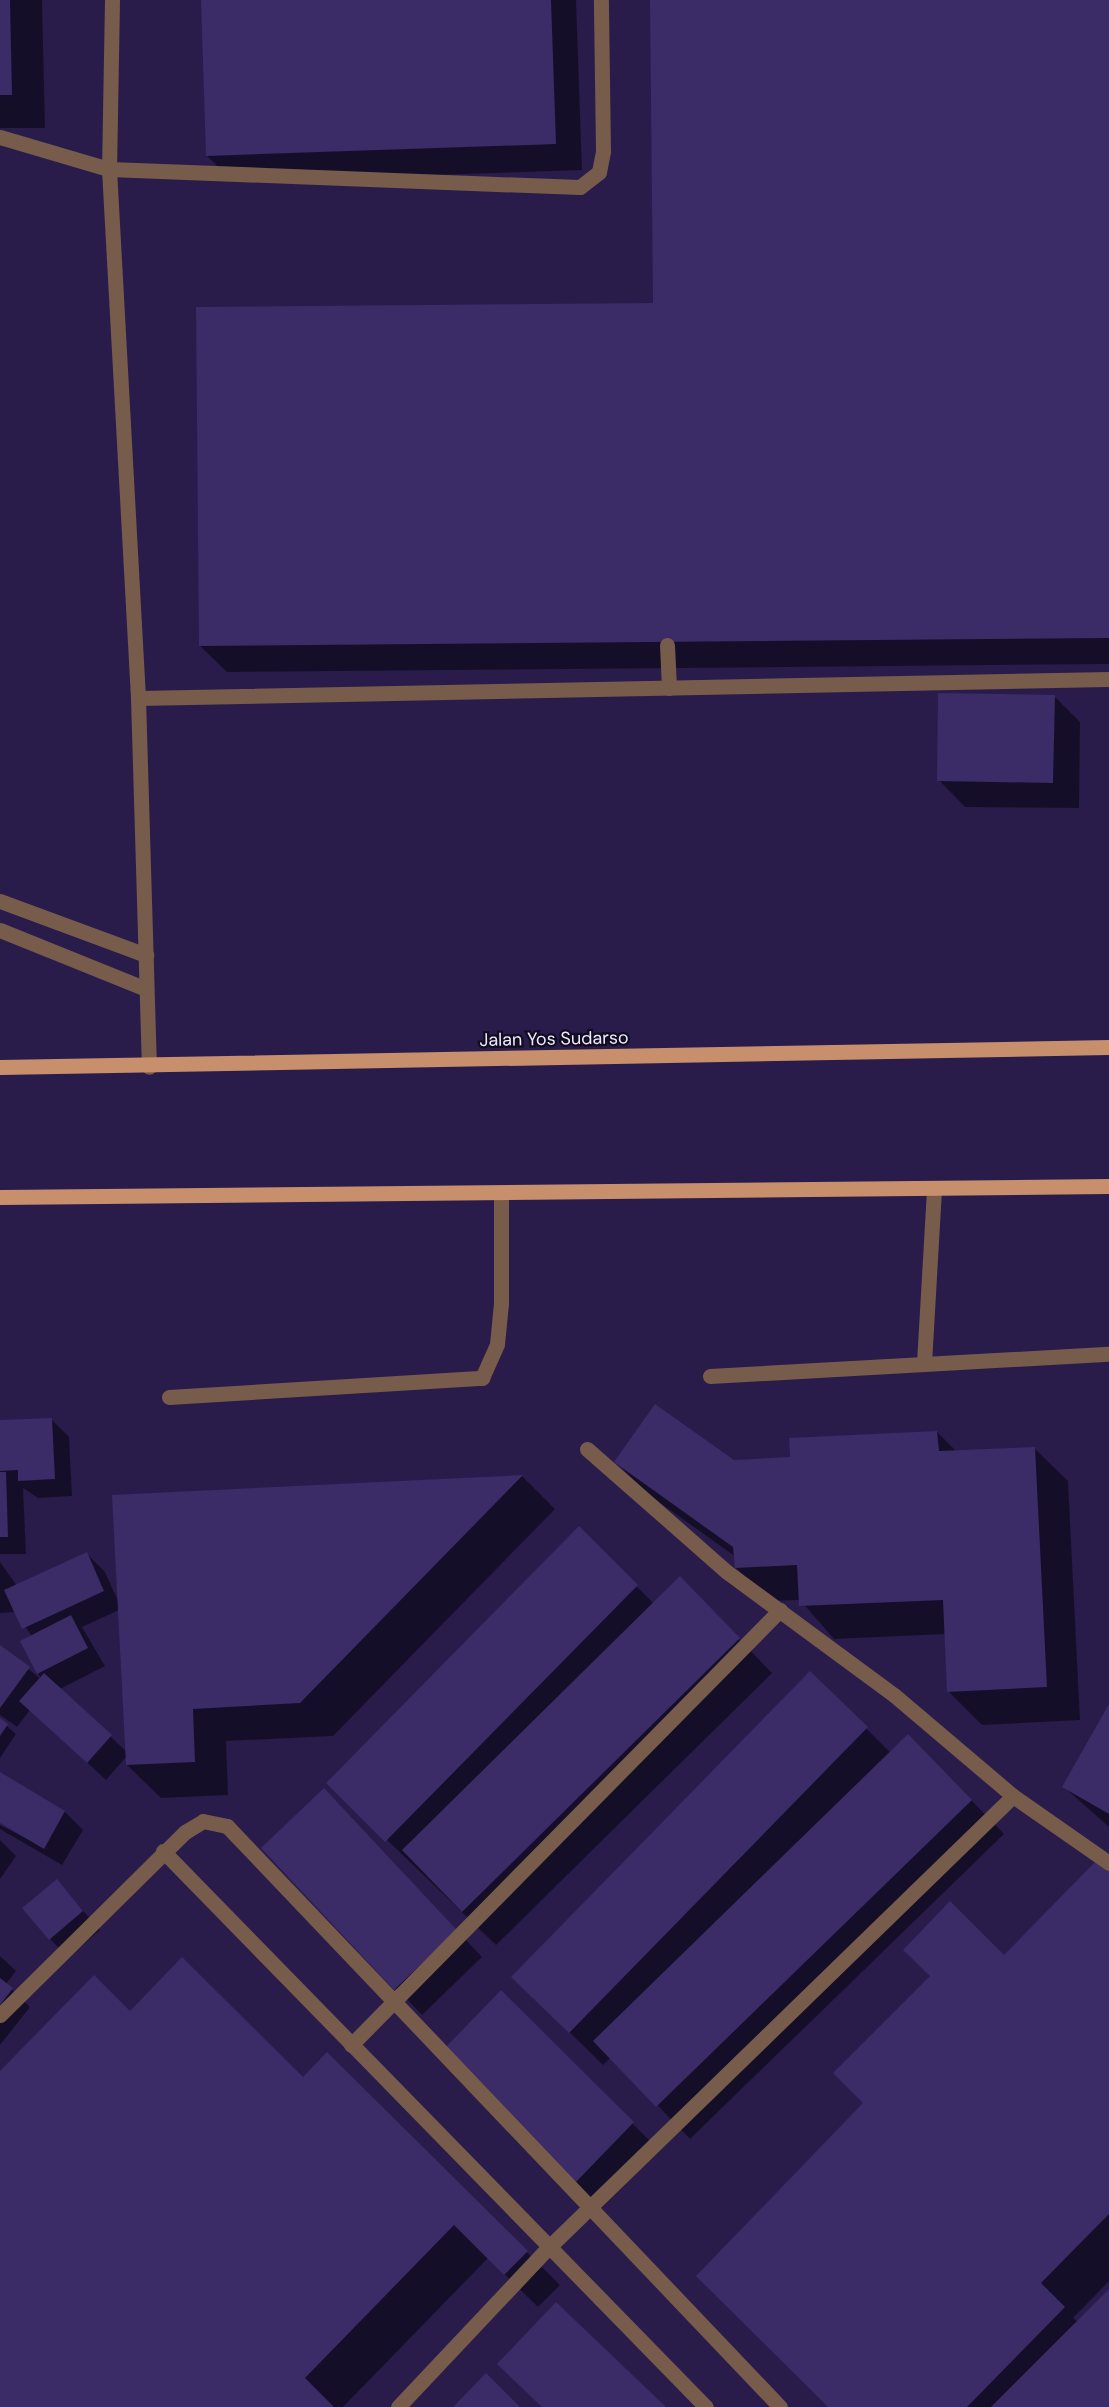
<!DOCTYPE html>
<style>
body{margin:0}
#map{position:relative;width:1109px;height:2407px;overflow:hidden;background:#291c4b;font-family:"DM Sans",sans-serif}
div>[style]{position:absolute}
.shadow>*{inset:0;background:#0007}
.building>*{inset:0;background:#3b2b66}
.lane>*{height:15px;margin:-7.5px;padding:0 7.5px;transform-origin:7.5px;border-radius:7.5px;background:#775c4b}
.primary>*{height:15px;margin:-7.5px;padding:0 7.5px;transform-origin:7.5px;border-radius:7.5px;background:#c78f6c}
span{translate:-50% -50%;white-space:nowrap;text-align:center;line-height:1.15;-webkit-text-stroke:4.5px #110c20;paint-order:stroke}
.street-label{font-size:18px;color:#edeafd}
</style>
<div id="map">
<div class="shadow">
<div style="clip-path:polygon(0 0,42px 0,45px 128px,0 128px)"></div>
<div style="clip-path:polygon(202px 0,576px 0,582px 170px,234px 182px,207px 156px)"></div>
<div style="clip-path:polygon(651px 0,1109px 0,1109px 664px,227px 672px,200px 646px,654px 304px)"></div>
<div style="clip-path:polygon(1054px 696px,1080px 722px,1079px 808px,965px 807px,939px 780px)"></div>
<div style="clip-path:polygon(51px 1419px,69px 1437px,72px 1496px,38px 1498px,23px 1488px,26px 1554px,0 1554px,0 1422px)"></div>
<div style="clip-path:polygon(937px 1432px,957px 1452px,1034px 1448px,1068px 1481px,1080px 1720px,982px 1725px,949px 1692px,946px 1634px,834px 1639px,800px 1600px,770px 1601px,736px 1568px,736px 1557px,649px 1495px,616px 1462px,791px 1459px)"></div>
<div style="clip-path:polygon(evenodd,522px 1476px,555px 1509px,333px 1736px,226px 1741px,228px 1795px,161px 1798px,127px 1765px,127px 1756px,106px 1780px,30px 1710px,17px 1727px,0 1715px,0 1647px,41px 1679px,22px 1642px,32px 1637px,16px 1612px,0 1613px,0 1562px,17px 1586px,87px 1554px,105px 1572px,119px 1603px,114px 1497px,522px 1476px,119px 1610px,127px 1752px,60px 1689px,105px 1666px,82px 1627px,119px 1610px)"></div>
<div style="clip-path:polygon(579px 1528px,654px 1604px,713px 1612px,772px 1673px,496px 1945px,328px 1783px)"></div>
<div style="clip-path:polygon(810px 1673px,891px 1753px,941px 1769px,1004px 1834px,690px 2139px,611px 2057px,603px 2065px,513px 1977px)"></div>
<div style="clip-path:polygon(1109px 1707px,1109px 1827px,1064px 1787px)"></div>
<div style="clip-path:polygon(0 1720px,16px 1734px,0 1758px)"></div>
<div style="clip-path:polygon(0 1774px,65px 1812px,83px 1830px,62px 1865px,0 1829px,0 1825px,51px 1851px,0 1821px)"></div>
<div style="clip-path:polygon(350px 1816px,482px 1957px,422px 2015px,263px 1848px)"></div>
<div style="clip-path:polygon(0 1840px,16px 1856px,0 1879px)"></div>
<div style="clip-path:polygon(1109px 1873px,1109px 2281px,1073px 2318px,1078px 2322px,1109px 2291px,1109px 2407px,830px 2407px,1004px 1957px)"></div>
<div style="clip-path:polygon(57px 1881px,100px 1930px,68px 1957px,50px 1939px)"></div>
<div style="clip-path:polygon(0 1956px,16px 1971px,6px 1984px,30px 2007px,0 2045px)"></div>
<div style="clip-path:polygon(501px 1993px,659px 2150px,602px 2208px,444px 2051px)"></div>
<div style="clip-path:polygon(130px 2013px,303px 2079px,327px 2054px,560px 2285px,538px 2307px,488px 2258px,343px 2407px,0 2407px,0 2074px)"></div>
</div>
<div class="building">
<div style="clip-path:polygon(0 0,10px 0,12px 95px,0 95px)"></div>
<div style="clip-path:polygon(201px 0,551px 0,556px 144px,206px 156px)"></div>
<div style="clip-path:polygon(650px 0,1109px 0,1109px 638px,199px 646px,196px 307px,653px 303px)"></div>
<div style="clip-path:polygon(938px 693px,1055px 695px,1053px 783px,937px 781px)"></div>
<div style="clip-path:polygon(655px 1404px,734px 1460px,790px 1457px,789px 1438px,937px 1431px,939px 1451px,1035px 1447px,1047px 1687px,947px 1692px,943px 1600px,799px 1606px,797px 1565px,735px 1568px,733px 1547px,614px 1462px)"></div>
<div style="clip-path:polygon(52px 1418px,55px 1479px,18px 1481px,18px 1470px,0 1471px,0 1420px)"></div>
<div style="clip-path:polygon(0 1472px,6px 1472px,8px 1537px,0 1537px)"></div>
<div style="clip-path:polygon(523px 1475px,300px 1703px,193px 1709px,195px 1762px,126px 1765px,112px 1495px)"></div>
<div style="clip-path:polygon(579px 1526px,638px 1585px,385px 1842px,326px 1783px)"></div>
<div style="clip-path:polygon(87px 1552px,104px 1591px,22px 1629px,4px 1590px)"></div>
<div style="clip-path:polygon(680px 1576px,740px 1638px,462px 1912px,402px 1850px)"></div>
<div style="clip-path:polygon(71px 1615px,88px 1648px,37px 1674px,20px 1641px)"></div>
<div style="clip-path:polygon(0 1645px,30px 1667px,0 1708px)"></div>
<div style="clip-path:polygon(810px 1671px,868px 1727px,569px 2033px,511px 1977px)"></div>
<div style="clip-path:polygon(44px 1673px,112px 1735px,87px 1763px,19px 1701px)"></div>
<div style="clip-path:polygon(1109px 1704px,1109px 1814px,1062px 1787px)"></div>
<div style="clip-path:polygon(0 1718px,8px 1724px,0 1736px)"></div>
<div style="clip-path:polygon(908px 1734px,972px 1800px,656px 2107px,593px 2041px)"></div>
<div style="clip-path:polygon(0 1772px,65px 1811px,44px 1849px,0 1823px)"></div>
<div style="clip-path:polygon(324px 1788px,457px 1930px,394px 1990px,261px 1848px)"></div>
<div style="clip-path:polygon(1096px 1861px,1109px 1871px,1109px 2214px,1041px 2283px,1065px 2307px,967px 2407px,828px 2407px,696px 2276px,863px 2103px,833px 2073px,930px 1976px,903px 1950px,950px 1901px,1004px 1955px)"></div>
<div style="clip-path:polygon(57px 1879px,83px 1911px,49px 1940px,22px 1908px)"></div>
<div style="clip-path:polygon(182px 1957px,303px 2077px,327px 2052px,528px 2251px,504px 2275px,454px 2225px,305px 2378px,334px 2407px,0 2407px,0 2071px,94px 1975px,130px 2011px)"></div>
<div style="clip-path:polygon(0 1978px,13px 1988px,0 2005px)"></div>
<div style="clip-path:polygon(501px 1990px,634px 2122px,575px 2183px,442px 2051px)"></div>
<div style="clip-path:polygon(1109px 2289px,1109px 2407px,991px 2407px)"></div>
<div style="clip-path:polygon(556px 2302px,666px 2407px,542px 2407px,497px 2364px)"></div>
<div style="clip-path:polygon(486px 2373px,520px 2407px,453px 2407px)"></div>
</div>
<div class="lane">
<div style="left:112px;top:0;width:169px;rotate:91deg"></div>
<div style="left:109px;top:169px;width:530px;rotate:86.86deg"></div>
<div style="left:138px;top:698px;width:369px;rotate:88.3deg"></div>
<div style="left:0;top:137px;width:114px;rotate:16.4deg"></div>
<div style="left:109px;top:169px;width:471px;rotate:2.2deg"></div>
<div style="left:580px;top:187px;width:24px;rotate:-38deg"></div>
<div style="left:599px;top:172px;width:21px;rotate:-79deg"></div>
<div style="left:603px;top:151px;width:151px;rotate:-90.8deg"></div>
<div style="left:667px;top:645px;width:43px;rotate:87.3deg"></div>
<div style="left:138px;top:698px;width:971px;rotate:-1.12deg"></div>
<div style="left:0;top:901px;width:156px;rotate:20.3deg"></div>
<div style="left:0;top:930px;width:157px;rotate:22deg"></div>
<div style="left:924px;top:1363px;width:175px;rotate:-86.7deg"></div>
<div style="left:710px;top:1376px;width:400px;rotate:-3.2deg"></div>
<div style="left:169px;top:1397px;width:314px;rotate:-3.5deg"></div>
<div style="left:482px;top:1378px;width:37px;rotate:-66deg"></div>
<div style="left:497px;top:1344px;width:41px;rotate:-84.4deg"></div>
<div style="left:501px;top:1303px;width:109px;rotate:-90deg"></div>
<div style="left:587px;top:1449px;width:186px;rotate:41.3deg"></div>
<div style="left:727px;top:1572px;width:207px;rotate:36.4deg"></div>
<div style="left:894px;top:1695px;width:156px;rotate:40.3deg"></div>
<div style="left:1013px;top:1796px;width:117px;rotate:34.9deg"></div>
<div style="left:163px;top:1851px;width:777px;rotate:45.68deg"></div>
<div style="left:0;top:2015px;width:260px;rotate:-44.7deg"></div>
<div style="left:185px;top:1832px;width:21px;rotate:-31deg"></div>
<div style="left:203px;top:1821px;width:25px;rotate:12deg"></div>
<div style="left:227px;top:1826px;width:802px;rotate:46.41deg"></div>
<div style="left:351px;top:2045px;width:611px;rotate:-45.4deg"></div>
<div style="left:398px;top:2407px;width:219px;rotate:-46.7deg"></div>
<div style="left:548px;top:2248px;width:648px;rotate:-44.19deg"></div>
</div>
<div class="primary">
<div style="left:0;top:1067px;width:1109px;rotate:-1.03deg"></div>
<div style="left:0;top:1197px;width:1109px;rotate:-0.57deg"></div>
</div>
<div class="street-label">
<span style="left:554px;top:1039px;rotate:-1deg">Jalan Yos Sudarso</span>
</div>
</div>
